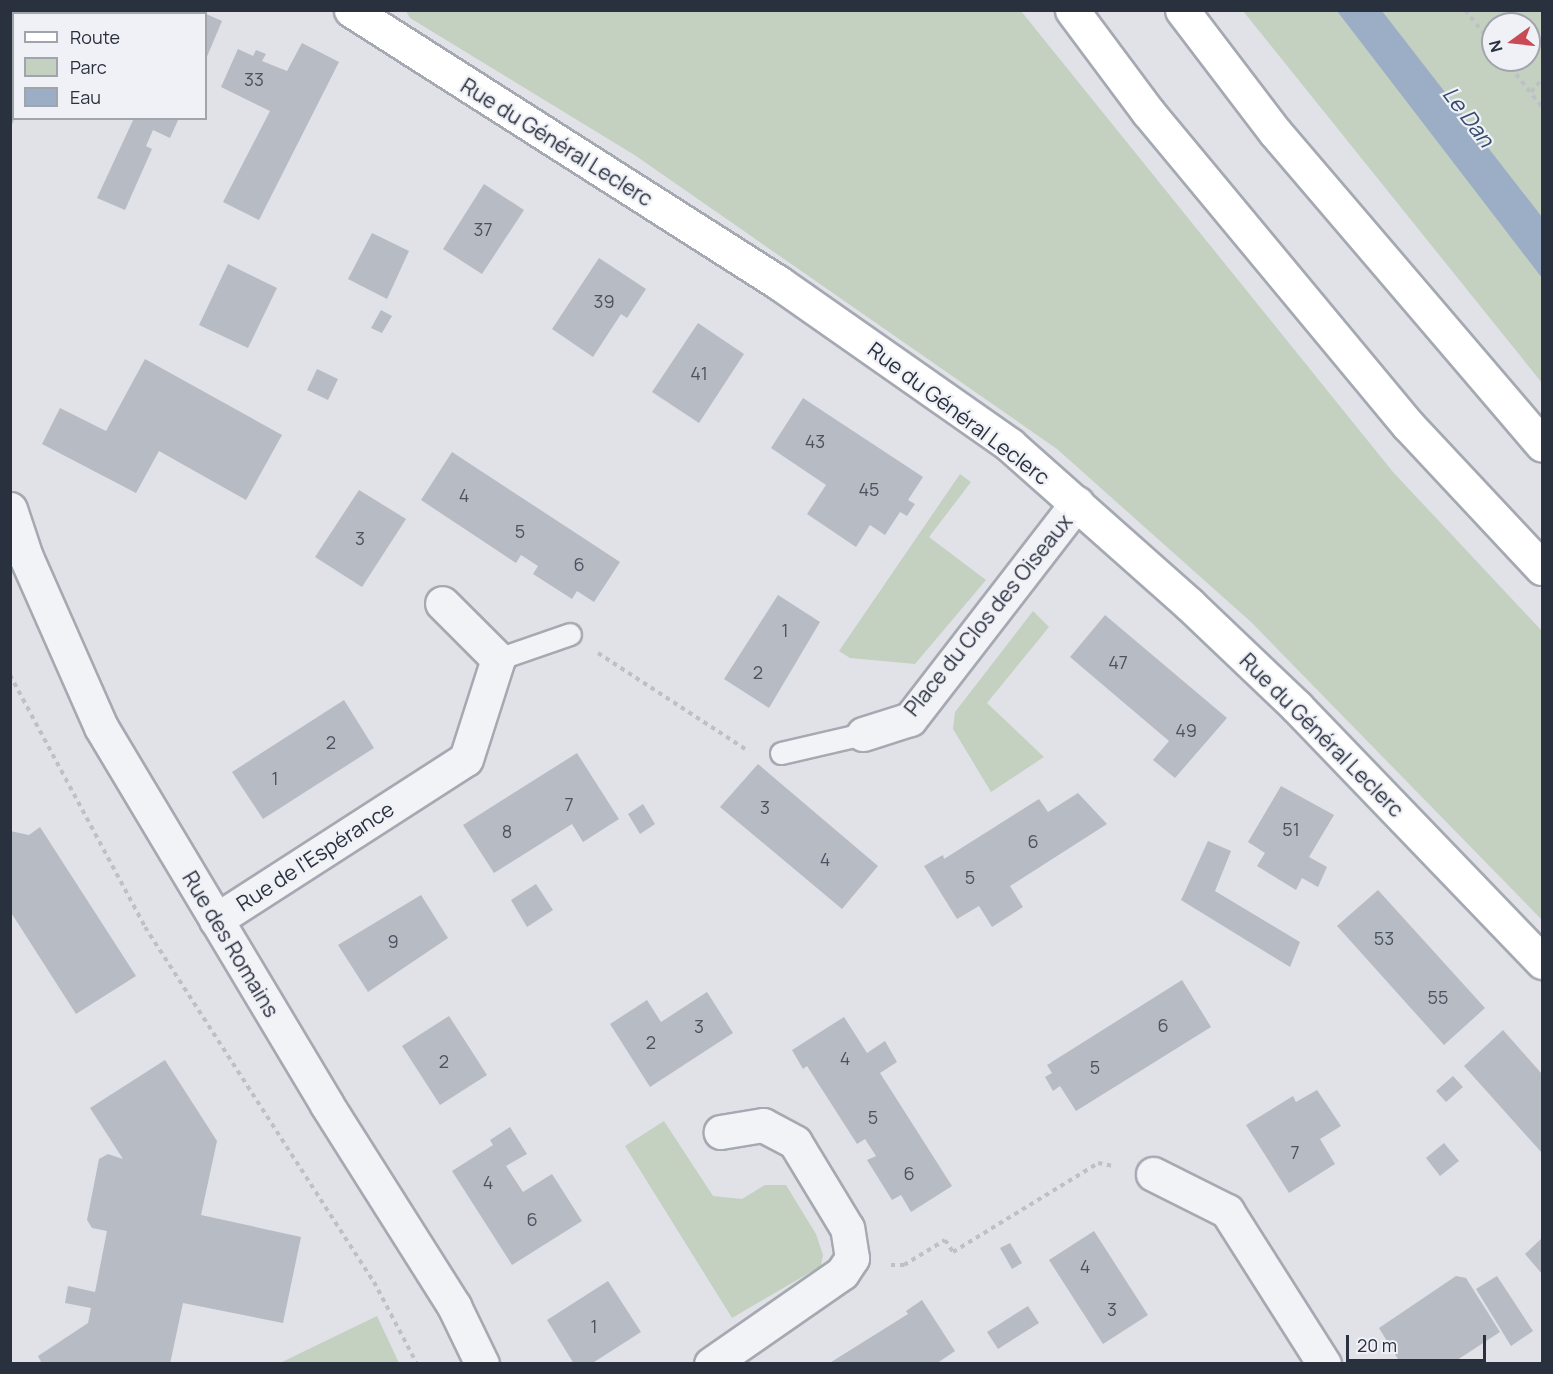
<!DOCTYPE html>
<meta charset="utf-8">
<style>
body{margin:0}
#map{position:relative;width:1553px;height:1374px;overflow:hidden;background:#e0e2e8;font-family:Manrope,sans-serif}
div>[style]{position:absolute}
.green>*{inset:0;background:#c4d1c1}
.water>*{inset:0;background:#9caec6}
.building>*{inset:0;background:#b7bbc4}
.path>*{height:4px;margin-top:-2px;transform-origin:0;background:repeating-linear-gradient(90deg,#bec0c6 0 4.5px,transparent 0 9px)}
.roads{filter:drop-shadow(2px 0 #a5a9b2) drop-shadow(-2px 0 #a5a9b2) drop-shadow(0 2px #a5a9b2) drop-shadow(0 -2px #a5a9b2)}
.lane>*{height:21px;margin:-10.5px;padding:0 10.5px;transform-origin:10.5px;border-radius:10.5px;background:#f2f3f6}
.street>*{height:33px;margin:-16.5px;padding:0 16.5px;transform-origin:16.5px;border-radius:16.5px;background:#f2f3f6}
.secondary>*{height:33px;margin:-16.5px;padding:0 16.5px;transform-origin:16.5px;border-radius:16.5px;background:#fff}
.highway>*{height:33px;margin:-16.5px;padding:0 16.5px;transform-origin:16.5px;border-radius:16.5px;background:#fff}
span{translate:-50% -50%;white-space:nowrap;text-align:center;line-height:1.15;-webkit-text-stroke:4.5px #eff1f6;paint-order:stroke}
.number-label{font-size:18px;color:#4c5360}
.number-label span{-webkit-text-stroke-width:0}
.street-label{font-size:21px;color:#29303e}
.water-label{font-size:22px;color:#354c70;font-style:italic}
.frame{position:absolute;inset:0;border:12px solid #29303e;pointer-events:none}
.legend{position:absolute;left:12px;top:12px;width:195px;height:108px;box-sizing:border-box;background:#eff1f6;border:2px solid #a0a4ac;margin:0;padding:8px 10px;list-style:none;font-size:18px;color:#29303e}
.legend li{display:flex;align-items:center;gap:12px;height:30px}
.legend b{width:30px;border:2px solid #a0a4ac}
.north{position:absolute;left:1481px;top:12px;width:60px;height:60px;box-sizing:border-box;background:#eff1f6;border:2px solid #a0a4ac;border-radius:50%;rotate:255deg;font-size:16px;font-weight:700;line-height:24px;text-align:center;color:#29303e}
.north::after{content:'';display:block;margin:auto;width:21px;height:27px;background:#c74a56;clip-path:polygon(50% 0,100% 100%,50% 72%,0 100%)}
.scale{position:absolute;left:1346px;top:1335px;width:140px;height:27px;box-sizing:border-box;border:3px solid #29303e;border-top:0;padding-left:8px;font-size:18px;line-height:21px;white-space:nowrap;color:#29303e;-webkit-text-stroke:4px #eff1f6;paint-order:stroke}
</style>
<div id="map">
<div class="green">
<div style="clip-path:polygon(406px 11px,1021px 11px,1393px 472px,1542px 631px,1542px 920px,1251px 622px,1057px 449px,636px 156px,410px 18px)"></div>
<div style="clip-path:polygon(evenodd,1243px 11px,1542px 11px,1542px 383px,1243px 11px,1493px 24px,1529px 24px,1529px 60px,1493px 60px,1493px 24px)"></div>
<div style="clip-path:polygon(960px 474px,971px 482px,929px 537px,986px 580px,915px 664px,850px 658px,839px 651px)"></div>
<div style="clip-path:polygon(1033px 611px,1049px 627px,987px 703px,1044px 757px,991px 792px,953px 729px,955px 712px)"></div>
<div style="clip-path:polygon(664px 1121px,713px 1196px,742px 1199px,765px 1185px,786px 1185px,816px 1234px,823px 1255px,821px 1266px,732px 1318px,625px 1146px)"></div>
<div style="clip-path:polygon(377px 1316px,399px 1363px,280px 1363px)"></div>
</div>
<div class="water">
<div style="clip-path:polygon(1337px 11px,1382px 11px,1542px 217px,1542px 278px)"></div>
</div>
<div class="building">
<div style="clip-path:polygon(101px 10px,179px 10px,100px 14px)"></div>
<div style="clip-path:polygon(183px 10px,199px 10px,205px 14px,181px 14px)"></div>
<div style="clip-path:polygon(206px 14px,222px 21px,206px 59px)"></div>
<div style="clip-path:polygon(302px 43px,339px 62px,259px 220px,223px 202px,270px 111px,221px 87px,238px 49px,253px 56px,256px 50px,266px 54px,262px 61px,287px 71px)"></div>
<div style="clip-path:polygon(10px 57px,15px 118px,10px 129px)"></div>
<div style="clip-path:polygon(134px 118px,179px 118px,170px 138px,153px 130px,146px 146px,152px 149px,125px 210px,97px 198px)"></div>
<div style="clip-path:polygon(484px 184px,524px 210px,482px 274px,443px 249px)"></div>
<div style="clip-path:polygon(372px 233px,409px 251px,387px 299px,348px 279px)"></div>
<div style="clip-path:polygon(599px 258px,646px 289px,627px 318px,621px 314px,593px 357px,552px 329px)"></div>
<div style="clip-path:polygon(228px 264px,277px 288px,248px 348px,199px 325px)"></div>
<div style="clip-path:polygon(381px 310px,392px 316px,382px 333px,371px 328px)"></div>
<div style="clip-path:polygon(698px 323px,744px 354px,699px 423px,652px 392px)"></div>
<div style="clip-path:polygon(145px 359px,282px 435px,246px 500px,159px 451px,136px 493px,42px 444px,60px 408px,106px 431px)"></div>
<div style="clip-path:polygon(317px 369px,338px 379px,328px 400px,307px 390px)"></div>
<div style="clip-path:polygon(803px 398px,923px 477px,908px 500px,915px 504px,907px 516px,900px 512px,885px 535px,870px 525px,856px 547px,807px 514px,826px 485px,771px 448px)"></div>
<div style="clip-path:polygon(452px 452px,620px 562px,594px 602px,577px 591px,572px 599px,533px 574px,538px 566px,521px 555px,516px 563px,421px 500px)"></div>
<div style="clip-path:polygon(359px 490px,406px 519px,362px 587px,315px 557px)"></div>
<div style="clip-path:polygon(778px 595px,820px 622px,769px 708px,724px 679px)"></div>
<div style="clip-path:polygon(1105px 615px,1227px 718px,1175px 778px,1153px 760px,1169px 741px,1070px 657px)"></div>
<div style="clip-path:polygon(344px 700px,374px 748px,263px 819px,232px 772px)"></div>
<div style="clip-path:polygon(577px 753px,619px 819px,583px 842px,572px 824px,494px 873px,463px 825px)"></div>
<div style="clip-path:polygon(758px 764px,878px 866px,842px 909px,720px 807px)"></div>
<div style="clip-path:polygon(1281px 786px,1334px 815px,1309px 857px,1327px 867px,1318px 887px,1302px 878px,1296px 890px,1257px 866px,1265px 853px,1248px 842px)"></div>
<div style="clip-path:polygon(1078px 793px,1107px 824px,1010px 886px,1023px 907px,992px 927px,979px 906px,957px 919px,924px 866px,943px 855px,944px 859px,1039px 799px,1048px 812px)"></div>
<div style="clip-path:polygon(643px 804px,655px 824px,640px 834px,628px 814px)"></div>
<div style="clip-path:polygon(40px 827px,136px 976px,76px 1014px,10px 911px,10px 831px,29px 835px)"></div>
<div style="clip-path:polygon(1208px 841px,1231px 851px,1215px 891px,1300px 942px,1290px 967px,1181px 900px)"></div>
<div style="clip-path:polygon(536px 884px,553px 910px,527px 927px,511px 900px)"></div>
<div style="clip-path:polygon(1378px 890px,1485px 1008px,1444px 1045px,1337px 926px)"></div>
<div style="clip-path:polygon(421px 895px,448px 938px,368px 992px,338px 945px)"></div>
<div style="clip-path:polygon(1182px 980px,1211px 1027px,1076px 1111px,1060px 1086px,1053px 1091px,1045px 1077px,1052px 1073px,1047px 1065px)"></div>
<div style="clip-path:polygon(707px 992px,733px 1033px,650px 1087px,610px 1024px,647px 1000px,661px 1022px)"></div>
<div style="clip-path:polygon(449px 1016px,487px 1075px,440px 1105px,402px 1046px)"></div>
<div style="clip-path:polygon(844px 1017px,867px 1053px,885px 1041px,897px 1062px,880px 1073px,952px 1186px,911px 1212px,901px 1195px,892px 1200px,867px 1160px,876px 1156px,865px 1139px,857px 1144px,807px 1066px,803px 1069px,792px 1050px)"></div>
<div style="clip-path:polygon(1503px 1030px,1542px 1074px,1542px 1153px,1464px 1066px)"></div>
<div style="clip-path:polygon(165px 1060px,217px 1141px,201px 1215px,301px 1237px,283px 1323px,183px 1303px,170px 1364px,42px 1364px,38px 1356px,88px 1323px,91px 1308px,65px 1303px,68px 1286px,95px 1292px,107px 1231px,92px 1228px,87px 1220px,99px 1159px,108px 1154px,123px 1159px,90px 1108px)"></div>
<div style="clip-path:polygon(1453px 1076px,1463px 1087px,1446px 1102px,1436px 1091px)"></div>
<div style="clip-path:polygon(1317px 1090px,1341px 1126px,1320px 1139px,1335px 1164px,1289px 1193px,1246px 1125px,1293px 1096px,1296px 1102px)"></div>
<div style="clip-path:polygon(510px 1127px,527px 1154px,506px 1166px,523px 1192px,552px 1174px,582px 1221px,512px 1265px,452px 1171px,493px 1145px,490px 1140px)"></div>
<div style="clip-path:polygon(1444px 1143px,1459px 1161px,1440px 1176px,1426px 1158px)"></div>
<div style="clip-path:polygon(1094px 1231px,1148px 1315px,1103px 1344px,1049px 1260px)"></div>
<div style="clip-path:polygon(1542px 1238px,1542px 1274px,1525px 1254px)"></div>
<div style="clip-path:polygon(1010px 1243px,1022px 1263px,1012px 1269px,1000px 1248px)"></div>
<div style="clip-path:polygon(1456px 1276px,1466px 1278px,1500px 1332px,1451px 1364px,1401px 1364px,1379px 1328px)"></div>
<div style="clip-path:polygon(1497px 1276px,1533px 1331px,1511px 1346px,1476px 1289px)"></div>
<div style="clip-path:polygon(608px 1281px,641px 1332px,591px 1364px,574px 1364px,547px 1320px)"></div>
<div style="clip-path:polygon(922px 1300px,955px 1351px,936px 1364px,828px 1364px,908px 1314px,906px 1311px)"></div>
<div style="clip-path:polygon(1028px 1306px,1039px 1323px,998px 1349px,987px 1332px)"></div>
</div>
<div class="path">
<div style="left:1465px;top:10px;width:45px;rotate:51.3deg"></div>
<div style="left:1505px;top:60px;width:60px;rotate:51.8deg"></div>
<div style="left:1531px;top:92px;width:17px;rotate:-50deg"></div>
<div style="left:598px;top:653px;width:178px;rotate:33.1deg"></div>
<div style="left:10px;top:675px;width:286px;rotate:61.8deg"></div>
<div style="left:145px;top:927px;width:422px;rotate:57.2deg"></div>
<div style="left:374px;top:1282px;width:93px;rotate:62.3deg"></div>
<div style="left:891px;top:1265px;width:13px"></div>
<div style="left:904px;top:1265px;width:48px;rotate:-31.4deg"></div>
<div style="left:945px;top:1240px;width:14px;rotate:56deg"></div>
<div style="left:953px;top:1252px;width:170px;rotate:-31.5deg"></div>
<div style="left:1098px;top:1163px;width:15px;rotate:11deg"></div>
</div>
<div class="roads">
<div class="lane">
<div style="left:498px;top:659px;width:76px;rotate:-19.1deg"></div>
<div style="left:781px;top:753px;width:84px;rotate:-13deg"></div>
</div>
<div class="street">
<div style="left:10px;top:509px;width:51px;rotate:71.6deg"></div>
<div style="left:26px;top:557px;width:186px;rotate:66.2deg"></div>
<div style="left:101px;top:727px;width:440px;rotate:59.1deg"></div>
<div style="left:327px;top:1105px;width:238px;rotate:57.7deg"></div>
<div style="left:454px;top:1306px;width:64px;rotate:64.2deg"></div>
<div style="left:863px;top:734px;width:49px;rotate:-17.7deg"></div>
<div style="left:910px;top:719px;width:273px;rotate:-52.3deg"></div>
<div style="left:216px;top:920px;width:297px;rotate:-32.8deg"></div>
<div style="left:466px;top:759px;width:105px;rotate:-72.3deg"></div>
<div style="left:498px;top:659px;width:79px;rotate:-135deg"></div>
<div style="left:1153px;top:1174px;width:83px;rotate:26.6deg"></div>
<div style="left:1227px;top:1211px;width:181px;rotate:57.6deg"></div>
<div style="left:711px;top:1364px;width:160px;rotate:-34.8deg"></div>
<div style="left:842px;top:1273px;width:18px;rotate:-56deg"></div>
<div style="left:852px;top:1258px;width:30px;rotate:-99deg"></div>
<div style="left:847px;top:1228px;width:100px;rotate:-121.2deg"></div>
<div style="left:795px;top:1142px;width:36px;rotate:-152deg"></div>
<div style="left:763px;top:1125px;width:43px;rotate:170.5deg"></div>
</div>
<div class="secondary">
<div style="left:351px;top:10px;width:508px;rotate:32.53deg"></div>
<div style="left:779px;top:283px;width:282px;rotate:35deg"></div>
<div style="left:1010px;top:445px;width:239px;rotate:41.6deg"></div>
<div style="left:1189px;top:604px;width:149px;rotate:43.6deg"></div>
<div style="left:1297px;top:707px;width:354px;rotate:46.1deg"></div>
</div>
<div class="highway">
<div style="left:1072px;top:10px;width:127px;rotate:53.3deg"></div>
<div style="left:1148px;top:112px;width:407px;rotate:50.3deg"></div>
<div style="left:1408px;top:425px;width:196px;rotate:46.9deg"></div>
<div style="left:1182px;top:10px;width:153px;rotate:52.7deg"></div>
<div style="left:1275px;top:132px;width:411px;rotate:49.5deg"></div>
</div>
</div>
<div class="number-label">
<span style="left:254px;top:79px">33</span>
<span style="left:483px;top:229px">37</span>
<span style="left:604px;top:301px">39</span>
<span style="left:699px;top:373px">41</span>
<span style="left:815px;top:441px">43</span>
<span style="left:869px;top:489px">45</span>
<span style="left:464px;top:495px">4</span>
<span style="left:520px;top:531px">5</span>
<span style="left:360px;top:538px">3</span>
<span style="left:579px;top:564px">6</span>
<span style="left:785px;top:630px">1</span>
<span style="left:1118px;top:662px">47</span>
<span style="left:758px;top:672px">2</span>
<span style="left:1186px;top:730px">49</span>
<span style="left:331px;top:742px">2</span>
<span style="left:275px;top:778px">1</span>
<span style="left:569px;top:804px">7</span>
<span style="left:765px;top:807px">3</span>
<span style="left:1291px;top:829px">51</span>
<span style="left:507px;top:831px">8</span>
<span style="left:1033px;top:841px">6</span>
<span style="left:825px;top:859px">4</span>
<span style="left:970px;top:877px">5</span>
<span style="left:1384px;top:938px">53</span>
<span style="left:393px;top:941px">9</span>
<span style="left:1438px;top:997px">55</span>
<span style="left:1163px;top:1025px">6</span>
<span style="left:699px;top:1026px">3</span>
<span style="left:651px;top:1042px">2</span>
<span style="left:845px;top:1058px">4</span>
<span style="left:444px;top:1061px">2</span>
<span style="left:1095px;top:1067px">5</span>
<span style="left:873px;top:1117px">5</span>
<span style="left:1295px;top:1152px">7</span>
<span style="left:909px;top:1173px">6</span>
<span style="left:488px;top:1182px">4</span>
<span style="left:532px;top:1219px">6</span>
<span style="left:1085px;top:1266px">4</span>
<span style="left:1112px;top:1309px">3</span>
<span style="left:594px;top:1326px">1</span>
</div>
<div class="street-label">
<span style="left:557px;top:142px;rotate:32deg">Rue du Général Leclerc</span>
<span style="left:959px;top:413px;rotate:37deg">Rue du Général Leclerc</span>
<span style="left:988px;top:615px;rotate:-51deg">Place du Clos des Oiseaux</span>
<span style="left:1322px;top:735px;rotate:45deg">Rue du Général Leclerc</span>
<span style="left:315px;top:856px;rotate:-33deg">Rue de l'Espérance</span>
<span style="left:231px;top:944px;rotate:59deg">Rue des Romains</span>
</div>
<div class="water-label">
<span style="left:1468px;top:117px;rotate:53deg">Le Dan</span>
</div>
<div class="frame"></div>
<ul class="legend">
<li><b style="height:8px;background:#fff"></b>Route</li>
<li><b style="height:16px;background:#c4d1c1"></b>Parc</li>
<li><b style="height:16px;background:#9caec6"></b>Eau</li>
</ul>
<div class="north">N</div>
<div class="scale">20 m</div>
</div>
